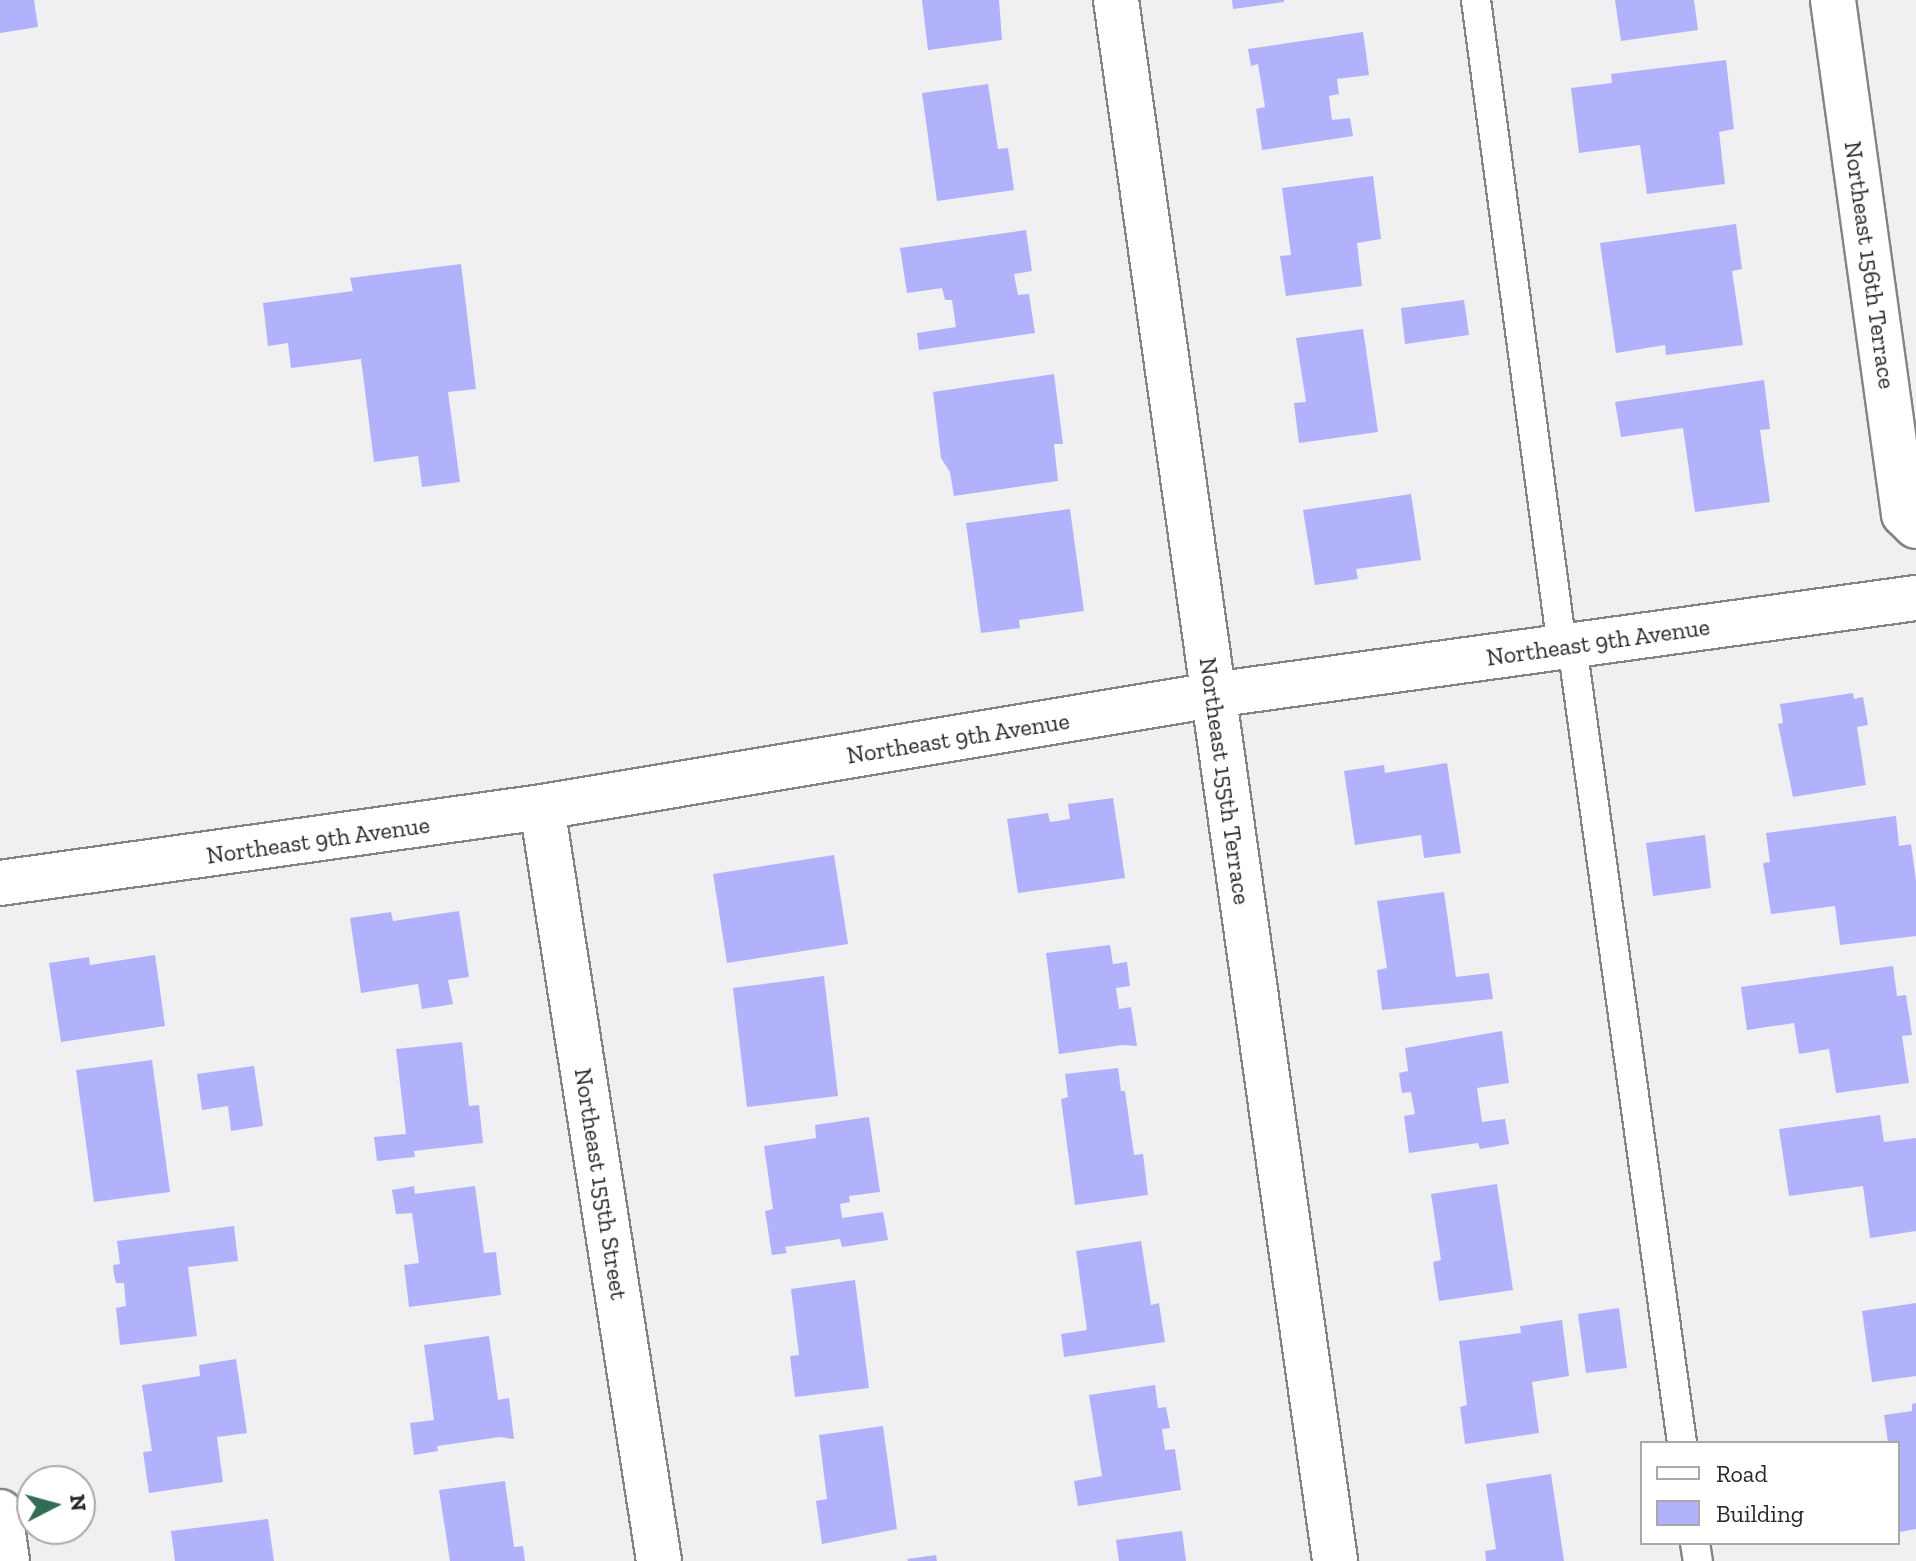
<!DOCTYPE html>
<style>
body{margin:0}
#map{position:relative;width:1916px;height:1561px;overflow:hidden;background:#f0eff1;font-family:"Zilla Slab",serif}
div>[style]{position:absolute}
.building>*{inset:0;background:#b2b2fc}
.roads{filter:drop-shadow(2px 0 #848385) drop-shadow(-2px 0 #848385) drop-shadow(0 2px #848385) drop-shadow(0 -2px #848385)}
.lane>*{height:28px;margin:-14px;padding:0 14px;transform-origin:14px;border-radius:14px;background:#fff}
.street>*{height:44px;margin:-22px;padding:0 22px;transform-origin:22px;border-radius:22px;background:#fff}
span{translate:-50% -50%;white-space:nowrap;text-align:center;line-height:1.15;-webkit-text-stroke:7px #fff;paint-order:stroke}
.street-label{font-size:24px;color:#2a292a}
.legend{position:absolute;left:1640px;top:1441px;width:260px;height:104px;box-sizing:border-box;background:#fff;border:2px solid #aaa9aa;margin:0;padding:10px 14px;list-style:none;font-size:24px;color:#2a292a}
.legend li{display:flex;align-items:center;gap:16px;height:40px}
.legend b{width:40px;border:2px solid #aaa9aa}
.north{position:absolute;left:16px;top:1465px;width:80px;height:80px;box-sizing:border-box;background:#fff;border:2px solid #aaa9aa;border-radius:50%;rotate:84deg;font-size:22px;font-weight:700;line-height:32px;text-align:center;color:#2a292a}
.north::after{content:'';display:block;margin:auto;width:28px;height:36px;background:#336c55;clip-path:polygon(50% 0,100% 100%,50% 72%,0 100%)}
</style>
<div id="map">
<div class="building">
<div style="clip-path:polygon(0 0,34px 0,38px 27px,0 33px)"></div>
<div style="clip-path:polygon(922px 0,999px 0,1002px 40px,928px 50px)"></div>
<div style="clip-path:polygon(1232px 0,1284px 0,1284px 2px,1233px 9px)"></div>
<div style="clip-path:polygon(1615px 0,1694px 0,1698px 30px,1621px 41px)"></div>
<div style="clip-path:polygon(1363px 32px,1369px 75px,1337px 79px,1339px 94px,1329px 96px,1332px 120px,1350px 118px,1353px 136px,1262px 150px,1256px 109px,1265px 107px,1258px 64px,1251px 66px,1248px 49px)"></div>
<div style="clip-path:polygon(1726px 60px,1734px 129px,1719px 132px,1725px 184px,1647px 194px,1640px 145px,1579px 153px,1571px 88px,1612px 83px,1611px 74px)"></div>
<div style="clip-path:polygon(988px 84px,998px 149px,1008px 148px,1014px 190px,937px 201px,922px 93px)"></div>
<div style="clip-path:polygon(1373px 176px,1381px 239px,1357px 243px,1362px 286px,1286px 296px,1280px 256px,1291px 255px,1282px 188px)"></div>
<div style="clip-path:polygon(1736px 224px,1742px 269px,1732px 271px,1743px 345px,1666px 355px,1665px 345px,1616px 353px,1600px 243px)"></div>
<div style="clip-path:polygon(1026px 230px,1032px 271px,1014px 274px,1018px 295px,1029px 294px,1035px 333px,919px 350px,917px 333px,956px 327px,952px 300px,945px 300px,942px 288px,907px 293px,900px 248px)"></div>
<div style="clip-path:polygon(461px 264px,476px 389px,448px 392px,460px 482px,422px 487px,418px 456px,374px 462px,361px 359px,291px 368px,288px 343px,268px 346px,263px 303px,353px 291px,350px 278px)"></div>
<div style="clip-path:polygon(1464px 300px,1469px 335px,1405px 344px,1401px 308px)"></div>
<div style="clip-path:polygon(1363px 329px,1378px 432px,1299px 443px,1294px 403px,1306px 402px,1296px 338px)"></div>
<div style="clip-path:polygon(1054px 374px,1063px 444px,1054px 444px,1058px 481px,954px 496px,950px 472px,941px 458px,933px 392px)"></div>
<div style="clip-path:polygon(1764px 380px,1770px 429px,1760px 430px,1770px 502px,1695px 512px,1683px 428px,1621px 437px,1615px 402px)"></div>
<div style="clip-path:polygon(1411px 494px,1421px 560px,1356px 569px,1358px 579px,1315px 585px,1303px 510px)"></div>
<div style="clip-path:polygon(1070px 509px,1084px 611px,1019px 620px,1020px 628px,981px 633px,966px 523px)"></div>
<div style="clip-path:polygon(1853px 693px,1854px 699px,1863px 697px,1868px 725px,1857px 727px,1866px 785px,1793px 797px,1778px 724px,1783px 723px,1780px 704px)"></div>
<div style="clip-path:polygon(1447px 763px,1461px 853px,1424px 858px,1421px 835px,1355px 845px,1344px 771px,1384px 765px,1385px 773px)"></div>
<div style="clip-path:polygon(1113px 798px,1125px 878px,1018px 893px,1007px 819px,1048px 813px,1050px 822px,1070px 819px,1068px 804px)"></div>
<div style="clip-path:polygon(1896px 816px,1899px 846px,1911px 844px,1916px 881px,1916px 936px,1840px 945px,1835px 906px,1771px 914px,1763px 863px,1770px 862px,1766px 833px)"></div>
<div style="clip-path:polygon(1705px 835px,1711px 888px,1653px 896px,1646px 843px)"></div>
<div style="clip-path:polygon(834px 855px,848px 944px,727px 963px,713px 874px)"></div>
<div style="clip-path:polygon(1444px 892px,1456px 977px,1489px 973px,1493px 999px,1382px 1010px,1377px 970px,1387px 968px,1377px 901px)"></div>
<div style="clip-path:polygon(459px 911px,469px 977px,448px 980px,453px 1004px,422px 1009px,418px 984px,361px 993px,350px 918px,391px 912px,393px 921px)"></div>
<div style="clip-path:polygon(1110px 945px,1113px 964px,1127px 962px,1130px 986px,1116px 988px,1119px 1009px,1131px 1007px,1137px 1046px,1122px 1045px,1059px 1054px,1046px 953px)"></div>
<div style="clip-path:polygon(155px 955px,165px 1026px,61px 1042px,49px 963px,89px 957px,90px 965px)"></div>
<div style="clip-path:polygon(1893px 966px,1897px 996px,1906px 995px,1912px 1035px,1902px 1036px,1909px 1083px,1836px 1093px,1829px 1049px,1799px 1054px,1794px 1023px,1747px 1030px,1741px 987px)"></div>
<div style="clip-path:polygon(824px 976px,838px 1096px,747px 1107px,733px 988px)"></div>
<div style="clip-path:polygon(1502px 1031px,1509px 1083px,1477px 1088px,1482px 1122px,1505px 1119px,1509px 1144px,1480px 1149px,1478px 1143px,1409px 1153px,1404px 1116px,1415px 1114px,1411px 1092px,1402px 1093px,1399px 1073px,1408px 1071px,1405px 1048px)"></div>
<div style="clip-path:polygon(462px 1042px,469px 1106px,479px 1105px,483px 1143px,414px 1151px,415px 1157px,377px 1161px,374px 1137px,406px 1134px,396px 1049px)"></div>
<div style="clip-path:polygon(152px 1060px,170px 1192px,94px 1202px,76px 1070px)"></div>
<div style="clip-path:polygon(254px 1066px,263px 1126px,231px 1131px,228px 1106px,202px 1110px,197px 1074px)"></div>
<div style="clip-path:polygon(1118px 1068px,1121px 1091px,1125px 1091px,1134px 1155px,1143px 1154px,1148px 1195px,1075px 1205px,1061px 1099px,1068px 1097px,1065px 1074px)"></div>
<div style="clip-path:polygon(1880px 1115px,1884px 1142px,1916px 1138px,1916px 1231px,1870px 1238px,1863px 1186px,1789px 1196px,1779px 1129px)"></div>
<div style="clip-path:polygon(869px 1117px,880px 1192px,849px 1196px,850px 1202px,840px 1204px,842px 1218px,883px 1212px,888px 1240px,842px 1247px,840px 1239px,785px 1247px,787px 1253px,772px 1255px,765px 1211px,773px 1209px,764px 1146px,816px 1138px,815px 1125px)"></div>
<div style="clip-path:polygon(1497px 1184px,1513px 1290px,1439px 1301px,1433px 1262px,1441px 1260px,1431px 1194px)"></div>
<div style="clip-path:polygon(414px 1186px,415px 1194px,475px 1186px,484px 1253px,496px 1252px,501px 1295px,409px 1307px,404px 1265px,419px 1263px,412px 1213px,396px 1214px,392px 1190px)"></div>
<div style="clip-path:polygon(234px 1226px,238px 1261px,188px 1267px,197px 1336px,120px 1345px,116px 1308px,126px 1306px,124px 1283px,116px 1283px,114px 1275px,113px 1265px,120px 1264px,117px 1241px)"></div>
<div style="clip-path:polygon(1141px 1241px,1151px 1305px,1159px 1303px,1165px 1342px,1064px 1357px,1061px 1334px,1087px 1330px,1076px 1251px)"></div>
<div style="clip-path:polygon(855px 1280px,869px 1388px,795px 1397px,790px 1356px,799px 1355px,791px 1289px)"></div>
<div style="clip-path:polygon(1916px 1303px,1916px 1376px,1872px 1382px,1862px 1311px)"></div>
<div style="clip-path:polygon(1619px 1308px,1627px 1368px,1586px 1373px,1578px 1314px)"></div>
<div style="clip-path:polygon(1562px 1320px,1569px 1376px,1532px 1382px,1539px 1433px,1465px 1444px,1460px 1407px,1467px 1405px,1459px 1341px,1521px 1333px,1520px 1326px)"></div>
<div style="clip-path:polygon(489px 1336px,498px 1400px,509px 1398px,514px 1439px,500px 1437px,437px 1446px,438px 1451px,414px 1455px,410px 1423px,434px 1420px,424px 1345px)"></div>
<div style="clip-path:polygon(236px 1359px,247px 1433px,217px 1437px,223px 1482px,149px 1493px,143px 1452px,152px 1451px,142px 1385px,200px 1376px,199px 1365px)"></div>
<div style="clip-path:polygon(1155px 1385px,1158px 1408px,1166px 1407px,1170px 1428px,1162px 1429px,1165px 1450px,1175px 1449px,1181px 1490px,1078px 1506px,1074px 1481px,1102px 1476px,1089px 1395px)"></div>
<div style="clip-path:polygon(1916px 1403px,1916px 1529px,1900px 1532px,1898px 1443px,1888px 1443px,1884px 1415px,1912px 1411px,1912px 1404px)"></div>
<div style="clip-path:polygon(883px 1426px,897px 1529px,822px 1544px,816px 1501px,827px 1499px,819px 1435px)"></div>
<div style="clip-path:polygon(1551px 1474px,1564px 1561px,1486px 1561px,1485px 1551px,1496px 1549px,1486px 1484px)"></div>
<div style="clip-path:polygon(505px 1481px,514px 1547px,523px 1546px,525px 1561px,450px 1561px,439px 1490px)"></div>
<div style="clip-path:polygon(268px 1519px,274px 1561px,175px 1561px,171px 1531px)"></div>
<div style="clip-path:polygon(1182px 1531px,1186px 1561px,1119px 1561px,1116px 1540px)"></div>
<div style="clip-path:polygon(936px 1555px,937px 1561px,908px 1561px,907px 1559px)"></div>
</div>
<div class="roads">
<div class="lane">
<div style="left:1476px;top:0;width:653px;rotate:82.43deg"></div>
<div style="left:1572px;top:645px;width:806px;rotate:82.15deg"></div>
<div style="left:1695px;top:1543px;width:18px;rotate:81deg"></div>
</div>
<div class="street">
<div style="left:1116px;top:0;width:1576px;rotate:82.01deg"></div>
<div style="left:1833px;top:0;width:519px;rotate:82.14deg"></div>
<div style="left:1904px;top:514px;width:17px;rotate:45deg"></div>
<div style="left:542px;top:807px;width:763px;rotate:81.18deg"></div>
<div style="left:0;top:883px;width:547px;rotate:-7.98deg"></div>
<div style="left:542px;top:807px;width:680px;rotate:-9.48deg"></div>
<div style="left:1213px;top:695px;width:710px;rotate:-7.86deg"></div>
<div style="left:0;top:1512px;width:49px;rotate:81.9deg"></div>
</div>
</div>
<div class="street-label">
<span style="left:1870px;top:265px;rotate:82deg">Northeast 156th Terrace</span>
<span style="left:1598px;top:642px;rotate:-8deg">Northeast 9th Avenue</span>
<span style="left:958px;top:738px;rotate:-9deg">Northeast 9th Avenue</span>
<span style="left:1225px;top:781px;rotate:82deg">Northeast 155th Terrace</span>
<span style="left:318px;top:840px;rotate:-8deg">Northeast 9th Avenue</span>
<span style="left:601px;top:1184px;rotate:81deg">Northeast 155th Street</span>
</div>
<ul class="legend">
<li><b style="height:10px;background:#fff"></b>Road</li>
<li><b style="height:22px;background:#b2b2fc"></b>Building</li>
</ul>
<div class="north">N</div>
</div>
